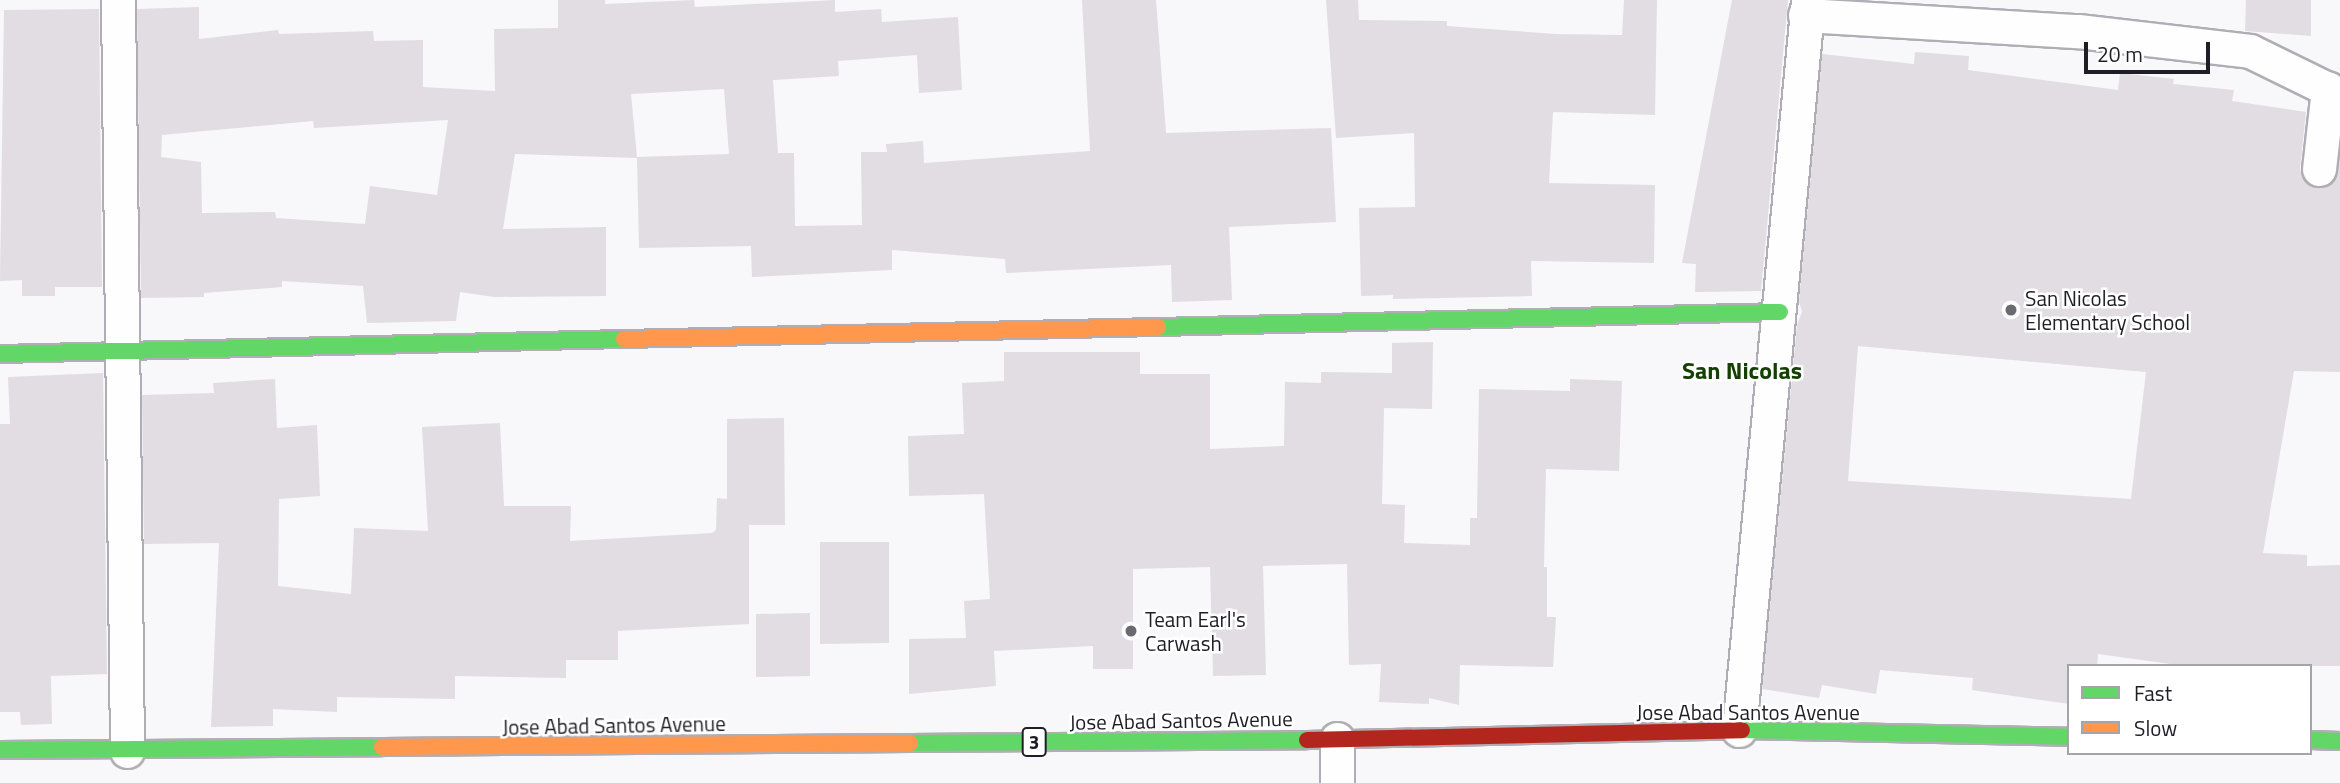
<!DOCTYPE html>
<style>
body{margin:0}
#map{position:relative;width:2340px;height:783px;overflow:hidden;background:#f8f7fa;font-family:"Titillium Web",sans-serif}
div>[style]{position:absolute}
.building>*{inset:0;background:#e1dde3}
.roads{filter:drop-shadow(2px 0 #b0aeb4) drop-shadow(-2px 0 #b0aeb4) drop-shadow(0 2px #b0aeb4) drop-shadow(0 -2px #b0aeb4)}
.street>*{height:33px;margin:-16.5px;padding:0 16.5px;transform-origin:16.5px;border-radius:16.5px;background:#fefefe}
.fast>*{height:16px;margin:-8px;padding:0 8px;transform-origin:8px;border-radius:8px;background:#63d668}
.slow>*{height:16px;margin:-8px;padding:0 8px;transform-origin:8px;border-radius:8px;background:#ff974d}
.jam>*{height:16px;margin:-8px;padding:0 8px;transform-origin:8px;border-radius:8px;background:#b3261e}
.dots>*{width:19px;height:19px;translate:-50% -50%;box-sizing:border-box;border:4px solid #fff;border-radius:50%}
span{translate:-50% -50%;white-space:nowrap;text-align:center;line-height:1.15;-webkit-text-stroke:5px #fff;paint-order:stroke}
.shield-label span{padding:2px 5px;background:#fff;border:2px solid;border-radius:5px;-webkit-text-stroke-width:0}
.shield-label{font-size:19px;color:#1f1e27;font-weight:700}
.poi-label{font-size:21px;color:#1f1e27}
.left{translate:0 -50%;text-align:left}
.street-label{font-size:21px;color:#1f1e27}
.quarter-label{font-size:24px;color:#154003;font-weight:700}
.legend{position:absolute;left:2067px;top:664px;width:245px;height:91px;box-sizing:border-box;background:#fff;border:2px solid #a5a5a9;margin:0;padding:9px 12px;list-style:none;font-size:21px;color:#1f1e27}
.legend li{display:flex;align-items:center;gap:14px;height:35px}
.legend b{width:35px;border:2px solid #a5a5a9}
.scale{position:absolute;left:2084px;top:42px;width:126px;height:32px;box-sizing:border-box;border:4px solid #1f1e27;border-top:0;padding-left:9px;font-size:21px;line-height:24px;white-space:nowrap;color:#1f1e27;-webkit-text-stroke:5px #fff;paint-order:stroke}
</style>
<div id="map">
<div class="building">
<div style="clip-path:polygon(evenodd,558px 0,605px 0,605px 4px,694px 0,695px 7px,835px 0,835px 12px,881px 9px,882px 22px,958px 17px,962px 90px,919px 93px,917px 55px,838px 61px,839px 76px,773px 80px,778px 153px,794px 153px,795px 226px,862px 225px,861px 152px,887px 152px,886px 144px,923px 141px,924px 163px,1090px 151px,1082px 0,1156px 0,1166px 133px,1331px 128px,1336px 222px,1229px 227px,1232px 300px,1172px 302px,1171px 265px,1006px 273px,1005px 259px,892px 250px,892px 270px,752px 277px,751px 246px,639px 248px,637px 158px,515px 154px,503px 229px,606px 227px,606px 296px,494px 297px,460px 292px,456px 321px,367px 323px,363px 286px,282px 281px,282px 287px,204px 293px,204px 297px,141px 298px,137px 9px,199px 7px,199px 39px,278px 30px,279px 34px,373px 31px,374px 41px,423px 40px,423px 87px,495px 91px,494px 29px,558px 28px,558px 0,724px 89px,729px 154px,637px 157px,631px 94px,724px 89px,558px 0,448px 120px,437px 195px,370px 186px,365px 224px,276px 218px,275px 212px,202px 213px,201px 162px,161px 157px,162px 135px,313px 121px,314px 128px,448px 120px)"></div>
<div style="clip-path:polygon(1326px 0,1358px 0,1359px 20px,1447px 21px,1447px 26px,1556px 34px,1622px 35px,1624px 0,1657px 0,1655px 115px,1553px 112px,1549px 183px,1655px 185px,1654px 263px,1531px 261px,1532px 296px,1393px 299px,1393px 295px,1361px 296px,1359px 208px,1415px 207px,1414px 133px,1336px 138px)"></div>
<div style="clip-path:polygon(1732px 0,1788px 0,1761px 291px,1695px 292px,1696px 264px,1682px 263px)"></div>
<div style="clip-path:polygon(2246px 0,2311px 0,2311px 36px,2245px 31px)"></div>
<div style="clip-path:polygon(99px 9px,102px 287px,55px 287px,55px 296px,22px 296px,22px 280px,0 281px,4px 10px)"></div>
<div style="clip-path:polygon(evenodd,1915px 52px,1969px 56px,1968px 70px,2118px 90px,2120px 73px,2174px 79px,2173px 84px,2234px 90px,2232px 101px,2306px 112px,2300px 168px,2302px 177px,2316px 188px,2335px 180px,2340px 155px,2340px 372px,2294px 371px,2263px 553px,2307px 555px,2307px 566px,2340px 565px,2340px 666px,2185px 666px,2098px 654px,2097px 666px,2069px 666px,2069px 704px,1972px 690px,1973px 678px,1880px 670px,1876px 694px,1822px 685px,1819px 698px,1762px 689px,1797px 325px,1802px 312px,1799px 301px,1822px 54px,1914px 64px,1915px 52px,1858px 346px,2146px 372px,2131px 499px,1848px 481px,1858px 346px)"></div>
<div style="clip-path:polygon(1433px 342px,1432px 409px,1384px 408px,1382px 504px,1405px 505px,1404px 543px,1470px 545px,1470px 518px,1477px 518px,1479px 389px,1570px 391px,1570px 379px,1622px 381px,1619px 471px,1546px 469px,1544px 567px,1547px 567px,1547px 617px,1556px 617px,1553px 667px,1460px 665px,1459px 705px,1429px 698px,1429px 704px,1379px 702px,1381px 664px,1349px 665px,1347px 564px,1263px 566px,1266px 675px,1213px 676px,1210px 567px,1133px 569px,1133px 669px,1093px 669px,1093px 646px,994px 651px,996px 686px,909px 694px,909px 639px,966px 638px,964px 601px,990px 599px,984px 494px,909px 496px,908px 436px,964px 434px,962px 383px,1004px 381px,1004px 352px,1140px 352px,1140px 374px,1210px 374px,1210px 449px,1284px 446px,1285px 382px,1321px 383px,1321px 372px,1392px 373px,1392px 343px)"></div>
<div style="clip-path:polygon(103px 373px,107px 674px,51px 676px,52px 724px,21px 725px,20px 712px,0 712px,0 424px,10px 424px,8px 377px)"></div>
<div style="clip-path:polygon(275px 379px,277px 428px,317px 425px,320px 496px,279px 499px,278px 586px,351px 594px,354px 528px,428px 531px,422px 427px,500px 423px,504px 506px,571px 506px,570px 541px,712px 533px,716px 530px,717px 498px,727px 499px,727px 419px,784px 418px,785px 525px,749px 525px,749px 624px,618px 631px,618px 660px,566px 660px,566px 678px,455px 676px,455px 699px,337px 697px,337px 712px,273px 709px,273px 726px,211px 727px,219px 543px,144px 544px,142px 395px,214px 393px,213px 383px)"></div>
<div style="clip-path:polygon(820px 542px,889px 542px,889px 643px,820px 644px)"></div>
<div style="clip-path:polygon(810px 613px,810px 676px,756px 677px,756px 614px)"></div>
</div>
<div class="roads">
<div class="street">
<div style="left:118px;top:0;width:751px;rotate:89.31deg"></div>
<div style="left:1805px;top:15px;width:273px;rotate:3.4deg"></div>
<div style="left:2078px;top:31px;width:173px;rotate:6.6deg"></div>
<div style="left:2250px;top:51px;width:100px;rotate:26.1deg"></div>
<div style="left:2319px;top:169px;width:81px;rotate:-83.6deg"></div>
<div style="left:1739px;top:730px;width:733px;rotate:-84.6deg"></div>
<div style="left:1337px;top:739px;width:44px;rotate:90deg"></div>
</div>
<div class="fast">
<div style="left:1158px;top:327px;width:622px;rotate:-1.38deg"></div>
<div style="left:0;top:354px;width:624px;rotate:-1.38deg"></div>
<div style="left:1742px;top:730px;width:327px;rotate:1.2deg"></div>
<div style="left:2310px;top:740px;width:30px;rotate:2deg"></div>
<div style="left:910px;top:743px;width:397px;rotate:-0.4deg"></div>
<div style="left:0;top:750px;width:382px;rotate:-0.4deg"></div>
</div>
<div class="slow">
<div style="left:624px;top:339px;width:534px;rotate:-1.29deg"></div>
<div style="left:382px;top:747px;width:528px;rotate:-0.43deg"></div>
</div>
<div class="jam">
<div style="left:1307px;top:740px;width:435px;rotate:-1.3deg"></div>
</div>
</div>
<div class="dots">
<div style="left:2011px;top:310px;background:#6b6a71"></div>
<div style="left:1131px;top:631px;background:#6b6a71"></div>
</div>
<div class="shield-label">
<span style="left:1034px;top:742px">3</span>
</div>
<div class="poi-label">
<span class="left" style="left:2025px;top:310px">San Nicolas<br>Elementary School</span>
<span class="left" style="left:1145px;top:631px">Team Earl's<br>Carwash</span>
</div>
<div class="street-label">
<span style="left:1748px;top:712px">Jose Abad Santos Avenue</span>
<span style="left:1181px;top:720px;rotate:-1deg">Jose Abad Santos Avenue</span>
<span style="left:614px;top:725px;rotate:-1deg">Jose Abad Santos Avenue</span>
</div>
<div class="quarter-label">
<span style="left:1742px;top:371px">San Nicolas</span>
</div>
<ul class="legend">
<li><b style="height:9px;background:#63d668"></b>Fast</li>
<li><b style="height:9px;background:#ff974d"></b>Slow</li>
</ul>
<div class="scale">20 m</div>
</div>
